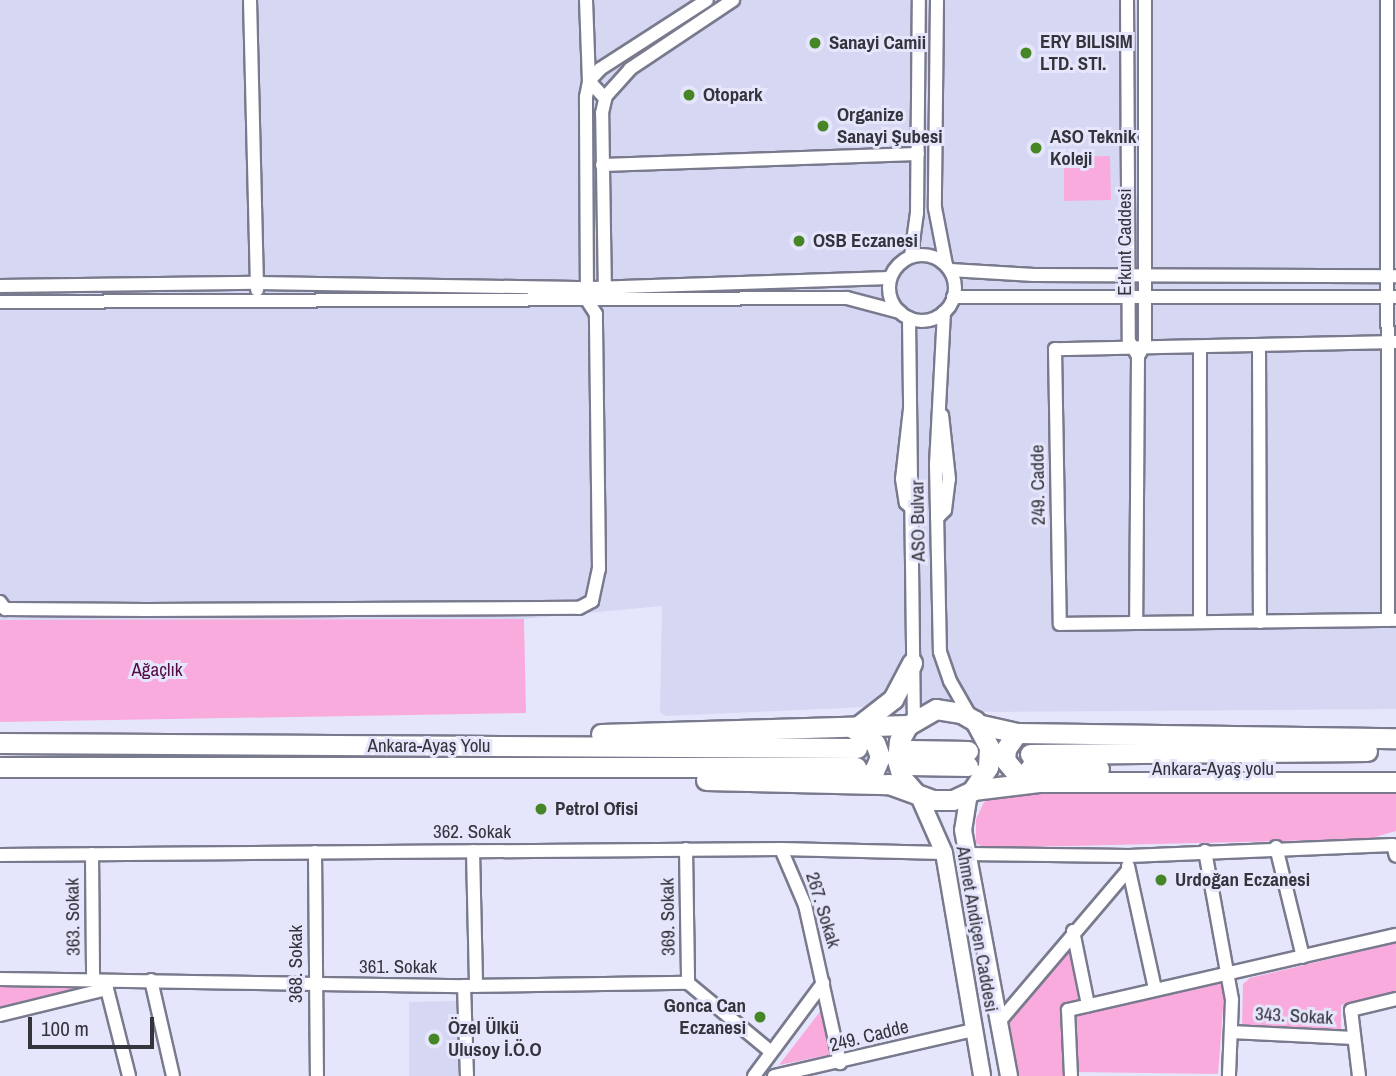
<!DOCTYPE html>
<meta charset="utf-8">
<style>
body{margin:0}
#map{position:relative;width:1396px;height:1076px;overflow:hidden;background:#e5e6fc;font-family:"Archivo Narrow",sans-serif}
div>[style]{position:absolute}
.built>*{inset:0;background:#d6d8f3}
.green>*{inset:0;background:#faabde}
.highway-tunnel>*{height:19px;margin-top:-9.5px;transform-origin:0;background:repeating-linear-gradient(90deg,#c2c2d6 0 19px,transparent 0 29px)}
.roads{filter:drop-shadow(2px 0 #797a8d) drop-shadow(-2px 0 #797a8d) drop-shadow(0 2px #797a8d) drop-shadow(0 -2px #797a8d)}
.minor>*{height:12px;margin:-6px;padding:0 6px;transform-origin:6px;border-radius:6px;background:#fff}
.minor>.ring{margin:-6px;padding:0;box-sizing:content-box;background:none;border:12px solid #fff;border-radius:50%}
.major>*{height:16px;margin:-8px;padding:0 8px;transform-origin:8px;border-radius:8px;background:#fff}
.highway>*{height:19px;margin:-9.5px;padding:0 9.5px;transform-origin:9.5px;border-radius:9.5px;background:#fff}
.dots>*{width:19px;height:19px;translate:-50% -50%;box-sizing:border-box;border:4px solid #e5e6fc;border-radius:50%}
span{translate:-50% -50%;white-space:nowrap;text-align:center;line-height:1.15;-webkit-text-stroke:6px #e5e6fc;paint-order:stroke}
.poi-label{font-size:19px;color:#34343c;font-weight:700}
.left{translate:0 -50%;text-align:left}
.right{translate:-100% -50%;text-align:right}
.street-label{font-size:19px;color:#34343c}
.park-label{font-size:19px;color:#540c42}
.scale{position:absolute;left:28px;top:1017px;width:126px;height:32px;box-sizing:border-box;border:4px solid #34343c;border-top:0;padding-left:9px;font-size:21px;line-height:24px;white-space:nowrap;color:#34343c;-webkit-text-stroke:5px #e5e6fc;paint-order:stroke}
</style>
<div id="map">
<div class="built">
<div style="clip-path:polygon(0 0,1396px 0,1396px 709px,996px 712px,866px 707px,666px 716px,660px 712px,662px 606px,524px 619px,0 620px)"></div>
<div style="clip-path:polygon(457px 1001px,459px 1076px,409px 1076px,409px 1002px)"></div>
</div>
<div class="green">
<div style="clip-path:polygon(1110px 156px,1111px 200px,1064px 201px,1064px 157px)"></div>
<div style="clip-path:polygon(524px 619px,526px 713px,0 722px,0 620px)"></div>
<div style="clip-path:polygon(1017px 789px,1396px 789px,1396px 831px,1368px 839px,984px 848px,976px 843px,976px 819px,984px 802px)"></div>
<div style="clip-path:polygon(1070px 943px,1080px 998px,1062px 1005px,1064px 1076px,1016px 1076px,1006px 1023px)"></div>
<div style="clip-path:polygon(1396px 943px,1396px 991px,1341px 1005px,1341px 1029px,1242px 1027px,1243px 984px,1250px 978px)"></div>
<div style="clip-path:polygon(1225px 982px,1218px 1074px,1075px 1072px,1074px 1013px)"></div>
<div style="clip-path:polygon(0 983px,84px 986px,82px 990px,0 1009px)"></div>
<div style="clip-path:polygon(825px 1005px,833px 1054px,779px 1065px)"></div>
</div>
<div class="highway-tunnel">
<div style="left:968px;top:751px;width:62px;rotate:2.8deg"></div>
</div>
<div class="roads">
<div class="minor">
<div style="left:250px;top:0;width:290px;rotate:88.6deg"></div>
<div style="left:586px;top:0;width:81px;rotate:87.9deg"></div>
<div style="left:589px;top:81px;width:23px;rotate:47deg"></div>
<div style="left:937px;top:0;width:208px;rotate:90.6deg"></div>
<div style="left:935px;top:208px;width:58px;rotate:79.1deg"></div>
<div style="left:1127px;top:0;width:341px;rotate:89.7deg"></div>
<div style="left:1129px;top:341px;width:17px;rotate:59deg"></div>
<div style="left:1138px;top:356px;width:266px;rotate:90.4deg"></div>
<div style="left:1387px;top:0;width:620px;rotate:89.91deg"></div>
<div style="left:602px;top:165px;width:316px;rotate:-2deg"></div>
<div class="ring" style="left:889px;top:255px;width:54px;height:54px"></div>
<div style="left:911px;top:256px;width:43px;rotate:-82.1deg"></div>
<div style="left:917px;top:213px;width:213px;rotate:-89.5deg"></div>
<div style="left:950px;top:270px;width:84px;rotate:3.4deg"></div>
<div style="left:1034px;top:275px;width:362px;rotate:0.2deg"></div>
<div style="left:0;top:286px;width:257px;rotate:-0.7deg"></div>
<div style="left:257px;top:283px;width:335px;rotate:0.9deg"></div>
<div style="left:592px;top:288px;width:298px;rotate:-1.9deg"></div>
<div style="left:605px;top:295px;width:182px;rotate:-90.9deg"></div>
<div style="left:602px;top:113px;width:17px;rotate:-77deg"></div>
<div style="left:606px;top:96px;width:36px;rotate:-48deg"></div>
<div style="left:630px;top:69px;width:124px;rotate:-33.8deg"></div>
<div style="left:953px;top:297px;width:443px"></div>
<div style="left:0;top:302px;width:847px;rotate:-0.27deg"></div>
<div style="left:847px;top:298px;width:55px;rotate:14.8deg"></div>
<div style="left:944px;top:312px;width:152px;rotate:93deg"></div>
<div style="left:936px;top:464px;width:188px;rotate:88.8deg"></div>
<div style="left:940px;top:652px;width:31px;rotate:71deg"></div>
<div style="left:950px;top:681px;width:40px;rotate:60.3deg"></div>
<div style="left:909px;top:318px;width:401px;rotate:89.3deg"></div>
<div style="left:1396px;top:342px;width:341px;rotate:178.8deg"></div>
<div style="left:1055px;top:349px;width:275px;rotate:89deg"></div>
<div style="left:1060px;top:624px;width:336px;rotate:-0.7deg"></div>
<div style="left:1259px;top:345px;width:277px;rotate:89.8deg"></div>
<div style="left:1200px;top:347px;width:275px;rotate:90deg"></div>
<div style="left:1140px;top:353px;width:12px;rotate:-66deg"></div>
<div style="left:1145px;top:342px;width:342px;rotate:-90deg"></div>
<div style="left:910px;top:409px;width:70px;rotate:96.5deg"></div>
<div style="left:902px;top:479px;width:24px;rotate:81deg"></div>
<div style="left:906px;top:503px;width:9px;rotate:41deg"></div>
<div style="left:937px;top:518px;width:11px;rotate:-45deg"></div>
<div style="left:945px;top:510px;width:31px;rotate:-83deg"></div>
<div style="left:949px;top:479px;width:64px;rotate:-96.2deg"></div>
<div style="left:0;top:602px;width:9px;rotate:54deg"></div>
<div style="left:5px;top:609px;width:141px;rotate:0.4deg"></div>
<div style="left:146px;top:610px;width:433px;rotate:-0.3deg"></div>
<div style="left:579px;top:608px;width:15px;rotate:-28deg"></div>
<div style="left:592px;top:601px;width:33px;rotate:-78deg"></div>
<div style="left:599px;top:569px;width:255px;rotate:-90.7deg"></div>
<div style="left:596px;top:314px;width:17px;rotate:-123deg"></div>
<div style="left:587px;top:300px;width:203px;rotate:-90.3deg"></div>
<div style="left:586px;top:97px;width:16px;rotate:-79deg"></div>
<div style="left:589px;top:81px;width:16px;rotate:-47deg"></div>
<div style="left:600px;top:69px;width:127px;rotate:-32.8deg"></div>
<div style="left:1276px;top:847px;width:113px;rotate:76.2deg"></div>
<div style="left:686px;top:849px;width:134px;rotate:89.1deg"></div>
<div style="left:781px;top:849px;width:61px;rotate:66.8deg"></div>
<div style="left:805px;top:905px;width:162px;rotate:77.5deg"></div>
<div style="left:473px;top:851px;width:135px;rotate:88.7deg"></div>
<div style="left:1205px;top:851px;width:151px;rotate:79.7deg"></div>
<div style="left:1232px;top:1000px;width:76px;rotate:92.3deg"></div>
<div style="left:315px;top:852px;width:224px;rotate:89.5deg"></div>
<div style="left:92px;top:854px;width:126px;rotate:89.5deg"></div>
<div style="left:967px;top:854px;width:162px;rotate:0.7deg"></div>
<div style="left:1129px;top:856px;width:264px;rotate:-2.4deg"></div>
<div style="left:1393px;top:845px;width:11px;rotate:75deg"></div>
<div style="left:0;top:855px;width:781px;rotate:-0.44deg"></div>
<div style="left:781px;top:849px;width:163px;rotate:1.4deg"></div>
<div style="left:1128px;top:866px;width:126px;rotate:77.6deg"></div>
<div style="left:1073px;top:931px;width:76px;rotate:78.5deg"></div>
<div style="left:0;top:979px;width:464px;rotate:0.9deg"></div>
<div style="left:464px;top:986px;width:224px;rotate:-0.8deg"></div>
<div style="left:688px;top:983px;width:108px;rotate:39.7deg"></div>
<div style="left:151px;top:980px;width:98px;rotate:77.1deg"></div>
<div style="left:105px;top:981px;width:98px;rotate:75.8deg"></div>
<div style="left:464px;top:986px;width:90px;rotate:88.1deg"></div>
<div style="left:0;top:1015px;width:110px;rotate:-13.7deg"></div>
<div style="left:998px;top:1023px;width:201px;rotate:-49.6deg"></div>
<div style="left:1231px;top:1032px;width:123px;rotate:2.8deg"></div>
<div style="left:754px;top:1076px;width:116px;rotate:-53.4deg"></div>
<div style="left:774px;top:1076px;width:204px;rotate:-13deg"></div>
<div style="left:1071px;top:1076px;width:66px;rotate:-92.6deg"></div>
<div style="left:1068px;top:1010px;width:336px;rotate:-12.9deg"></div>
<div style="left:1359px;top:1076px;width:66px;rotate:-96.9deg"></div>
<div style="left:1351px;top:1010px;width:46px;rotate:-13.7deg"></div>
</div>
<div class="major">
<div style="left:969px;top:793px;width:37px;rotate:99deg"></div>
<div style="left:963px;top:830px;width:250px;rotate:79.4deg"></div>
<div style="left:918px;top:794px;width:64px;rotate:66.2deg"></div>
<div style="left:944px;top:853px;width:226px;rotate:80.3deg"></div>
</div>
<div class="highway">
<div style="left:977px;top:724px;width:41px;rotate:12.7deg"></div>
<div style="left:1017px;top:733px;width:379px;rotate:0.8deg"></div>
<div style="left:851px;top:727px;width:29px;rotate:34deg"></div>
<div style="left:875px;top:743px;width:15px;rotate:70deg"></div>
<div style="left:880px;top:757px;width:15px;rotate:113deg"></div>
<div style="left:874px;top:771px;width:21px;rotate:149deg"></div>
<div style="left:857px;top:727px;width:46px;rotate:-37.9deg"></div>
<div style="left:893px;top:699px;width:41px;rotate:-62.2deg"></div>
<div style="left:1017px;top:733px;width:19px;rotate:125deg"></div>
<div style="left:1006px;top:749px;width:11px;rotate:95deg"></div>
<div style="left:1005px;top:760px;width:30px;rotate:50deg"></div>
<div style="left:601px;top:734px;width:307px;rotate:-1.7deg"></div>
<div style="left:0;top:743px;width:857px;rotate:0.33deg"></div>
<div style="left:910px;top:750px;width:58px;rotate:1deg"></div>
<div style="left:1030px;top:754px;width:337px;rotate:-0.5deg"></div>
<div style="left:910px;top:765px;width:58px;rotate:1deg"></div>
<div style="left:0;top:767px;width:856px"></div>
<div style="left:1030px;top:768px;width:69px;rotate:0.8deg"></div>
<div style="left:706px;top:780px;width:183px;rotate:1.3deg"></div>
<div style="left:889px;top:784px;width:47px;rotate:20deg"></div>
<div style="left:933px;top:800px;width:20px"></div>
<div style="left:953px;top:800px;width:21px;rotate:-25deg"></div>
<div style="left:972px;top:791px;width:29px;rotate:-56deg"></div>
<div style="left:988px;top:767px;width:20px;rotate:-87deg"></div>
<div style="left:989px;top:747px;width:30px;rotate:-118deg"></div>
<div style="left:975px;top:721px;width:16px;rotate:-150deg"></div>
<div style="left:961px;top:713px;width:25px;rotate:-171deg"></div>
<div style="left:936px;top:709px;width:32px;rotate:150deg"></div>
<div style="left:908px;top:725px;width:18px;rotate:119deg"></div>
<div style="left:899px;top:741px;width:19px;rotate:96deg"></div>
<div style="left:897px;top:760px;width:19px;rotate:74deg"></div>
<div style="left:902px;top:778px;width:18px;rotate:49deg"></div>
<div style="left:973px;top:790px;width:66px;rotate:-6.9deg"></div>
<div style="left:1039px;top:782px;width:357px"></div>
</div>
</div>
<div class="dots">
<div style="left:815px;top:43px;background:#478626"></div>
<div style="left:1026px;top:53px;background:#478626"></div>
<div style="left:689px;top:95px;background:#478626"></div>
<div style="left:823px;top:126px;background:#478626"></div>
<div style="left:1036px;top:148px;background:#478626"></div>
<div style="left:799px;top:241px;background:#478626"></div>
<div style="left:541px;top:809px;background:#478626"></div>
<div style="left:1161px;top:880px;background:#478626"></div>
<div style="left:760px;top:1017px;background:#478626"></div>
<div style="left:434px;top:1039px;background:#478626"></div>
</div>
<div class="poi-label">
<span class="left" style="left:1040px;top:53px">ERY BILISIM<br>LTD. STI.</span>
<span class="left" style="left:829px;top:43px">Sanayi Camii</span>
<span class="left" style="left:703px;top:95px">Otopark</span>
<span class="left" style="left:837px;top:126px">Organize<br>Sanayi Şubesi</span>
<span class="left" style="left:1050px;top:148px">ASO Teknik<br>Koleji</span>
<span class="left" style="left:813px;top:241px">OSB Eczanesi</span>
<span class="left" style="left:555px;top:809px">Petrol Ofisi</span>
<span class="left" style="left:1175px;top:880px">Urdoğan Eczanesi</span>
<span class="right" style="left:746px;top:1017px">Gonca Can<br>Eczanesi</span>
<span class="left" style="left:448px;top:1039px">Özel Ülkü<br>Ulusoy İ.Ö.O</span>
</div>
<div class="street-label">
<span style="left:1125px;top:242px;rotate:-90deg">Erkunt Caddesi</span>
<span style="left:1038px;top:485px;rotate:-91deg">249. Cadde</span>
<span style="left:918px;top:521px;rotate:-91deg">ASO Bulvar</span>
<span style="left:429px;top:746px">Ankara-Ayaş Yolu</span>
<span style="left:1213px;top:769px">Ankara-Ayaş yolu</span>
<span style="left:472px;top:832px">362. Sokak</span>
<span style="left:823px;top:910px;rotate:73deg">267. Sokak</span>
<span style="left:73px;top:917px;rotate:-91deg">363. Sokak</span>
<span style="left:668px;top:917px;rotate:-91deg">369. Sokak</span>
<span style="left:977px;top:929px;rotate:80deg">Ahmet Andiçen Caddesi</span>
<span style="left:296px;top:964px;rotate:-90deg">368. Sokak</span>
<span style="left:398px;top:967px">361. Sokak</span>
<span style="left:1294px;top:1016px;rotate:3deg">343. Sokak</span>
<span style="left:869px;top:1036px;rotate:-14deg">249. Cadde</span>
</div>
<div class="park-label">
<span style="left:157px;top:670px">Ağaçlık</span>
</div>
<div class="scale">100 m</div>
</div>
